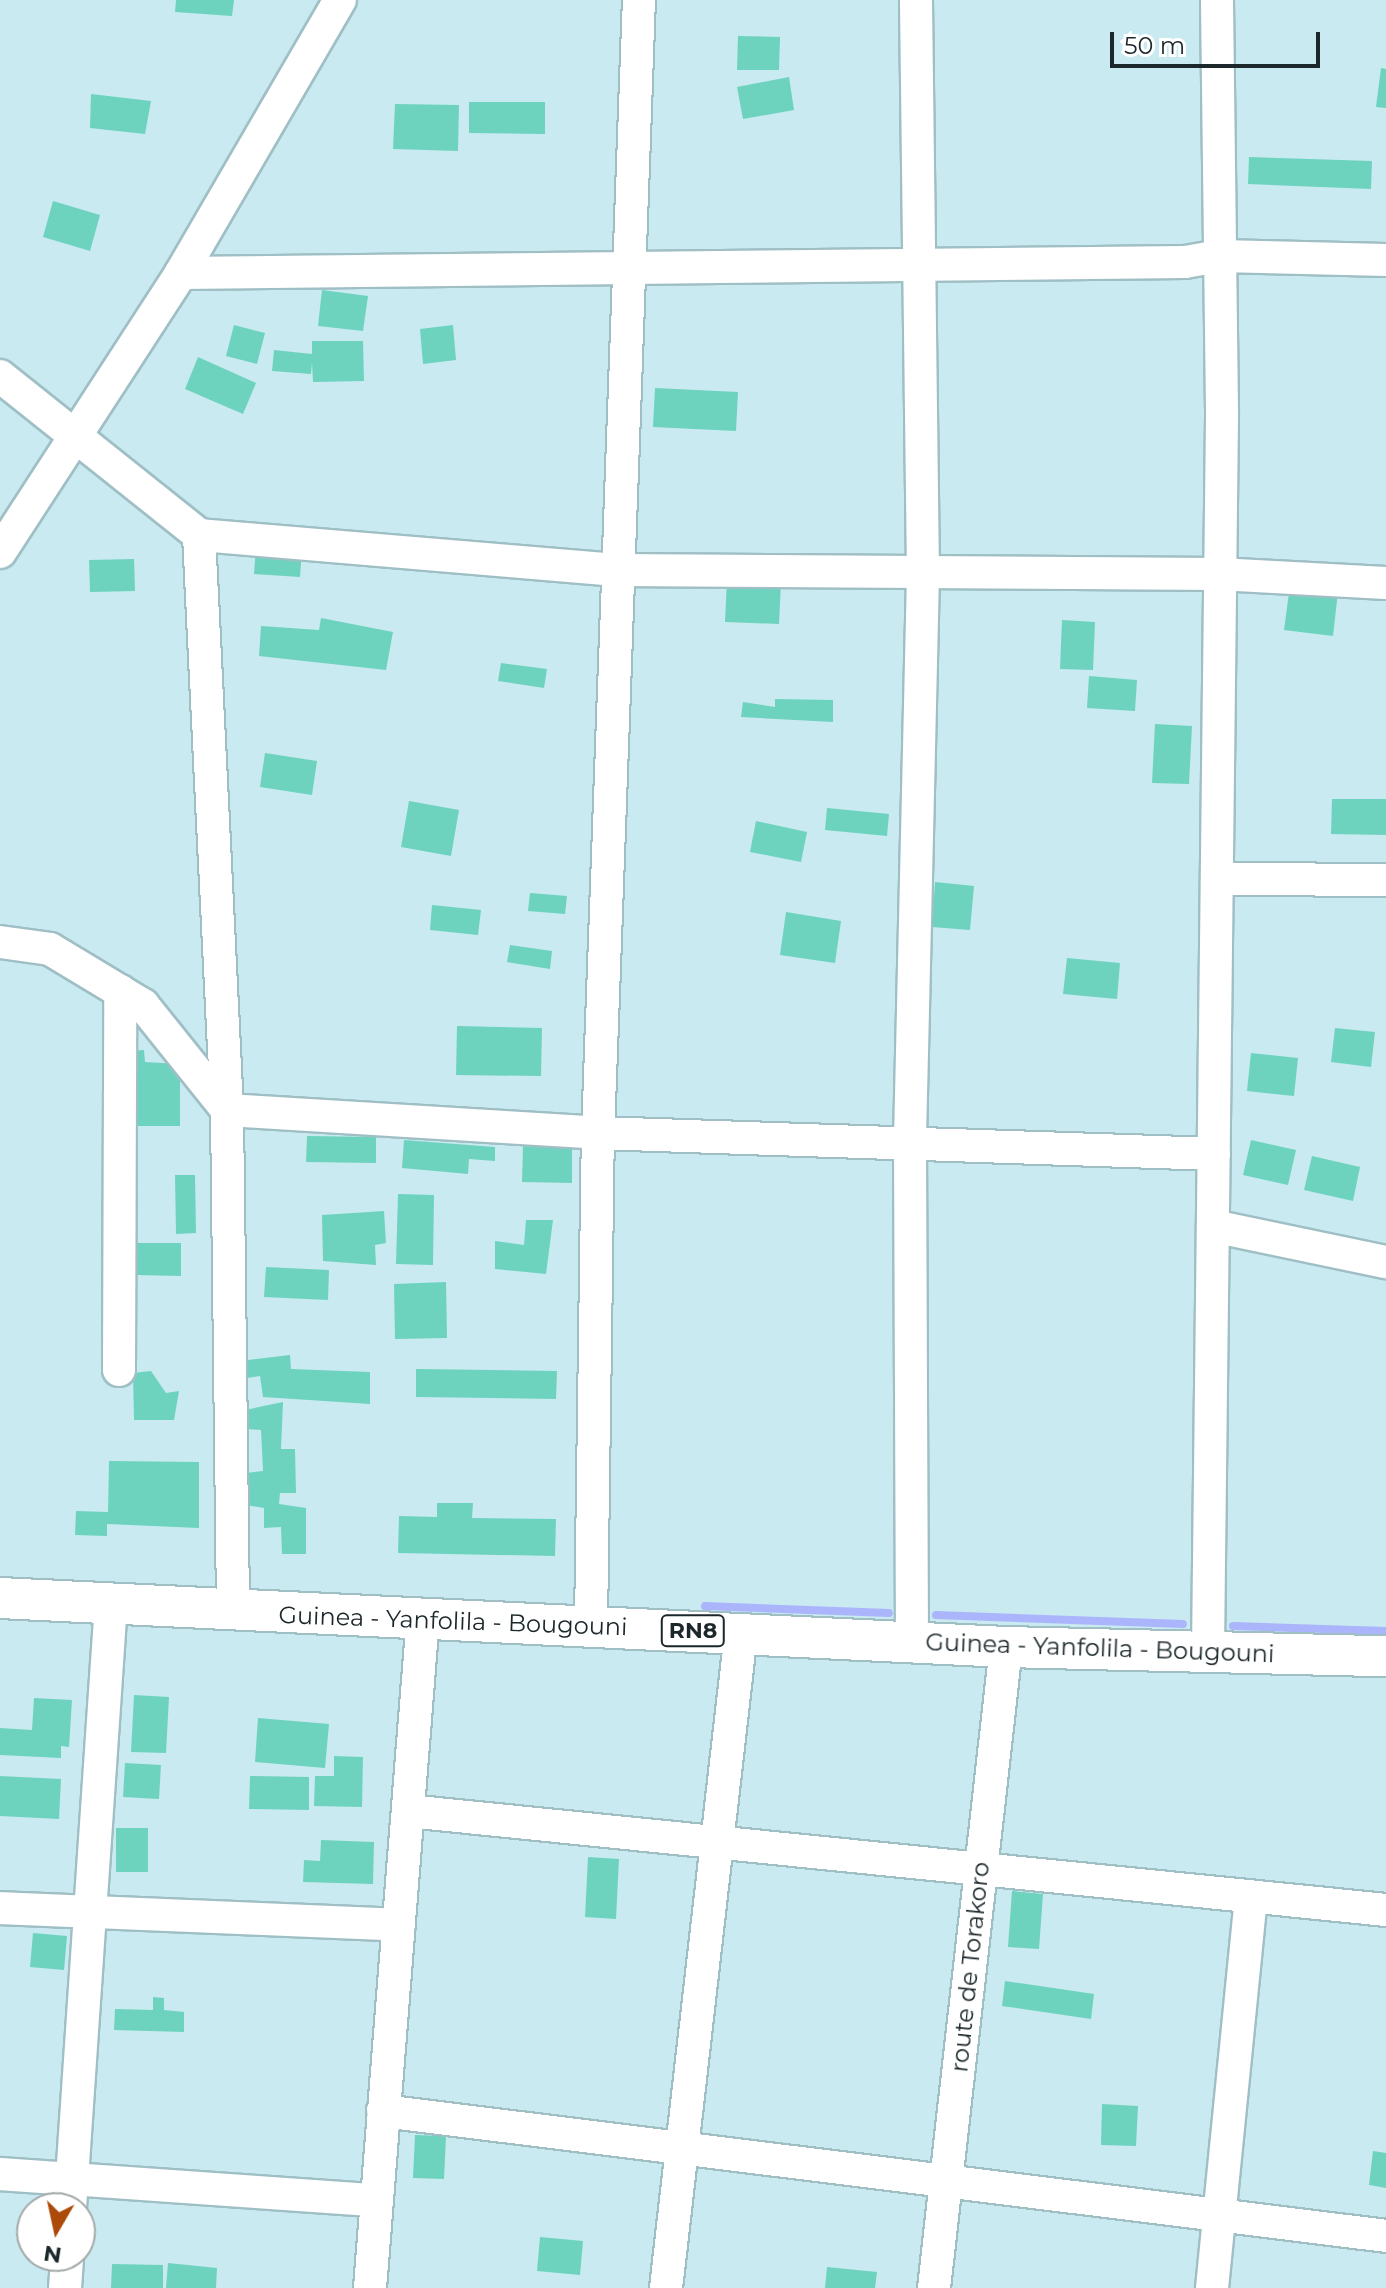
<!DOCTYPE html>
<style>
body{margin:0}
#map{position:relative;width:1386px;height:2288px;overflow:hidden;background:#c9eaf1;font-family:Montserrat,sans-serif}
div>[style]{position:absolute}
.stream>*{height:8px;margin:-4px;padding:0 4px;transform-origin:4px;border-radius:4px;background:#abb5fb}
.building>*{inset:0;background:#6dd3bf}
.roads{filter:drop-shadow(2px 0 #9fbfc5) drop-shadow(-2px 0 #9fbfc5) drop-shadow(0 2px #9fbfc5) drop-shadow(0 -2px #9fbfc5)}
.minor>*{height:32px;margin:-16px;padding:0 16px;transform-origin:16px;border-radius:16px;background:#fff}
.major>*{height:40px;margin:-20px;padding:0 20px;transform-origin:20px;border-radius:20px;background:#fff}
span{translate:-50% -50%;white-space:nowrap;text-align:center;line-height:1.15;-webkit-text-stroke:6px #fff;paint-order:stroke}
.shield-label span{padding:2px 6px;background:#fff;border:2px solid;border-radius:6px;-webkit-text-stroke-width:0}
.shield-label{font-size:22px;color:#1b272a;font-weight:700}
.street-label{font-size:24px;color:#1b272a}
.north{position:absolute;left:16px;top:2192px;width:80px;height:80px;box-sizing:border-box;background:#fff;border:2px solid #a4a9aa;border-radius:50%;rotate:189deg;font-size:22px;font-weight:700;line-height:32px;text-align:center;color:#1b272a}
.north::after{content:'';display:block;margin:auto;width:28px;height:36px;background:#ac4a0a;clip-path:polygon(50% 0,100% 100%,50% 72%,0 100%)}
.scale{position:absolute;left:1110px;top:32px;width:210px;height:36px;box-sizing:border-box;border:4px solid #1b272a;border-top:0;padding-left:10px;font-size:24px;line-height:28px;white-space:nowrap;color:#1b272a;-webkit-text-stroke:6px #fff;paint-order:stroke}
</style>
<div id="map">
<div class="stream">
<div style="left:705px;top:1606px;width:184px;rotate:2.2deg"></div>
<div style="left:936px;top:1615px;width:247px;rotate:2.1deg"></div>
<div style="left:1233px;top:1626px;width:153px;rotate:1.9deg"></div>
</div>
<div class="building">
<div style="clip-path:polygon(176px 0,234px 0,232px 16px,175px 12px)"></div>
<div style="clip-path:polygon(738px 36px,780px 37px,779px 70px,737px 70px)"></div>
<div style="clip-path:polygon(1381px 68px,1386px 69px,1386px 108px,1376px 107px)"></div>
<div style="clip-path:polygon(789px 77px,794px 110px,743px 119px,737px 87px)"></div>
<div style="clip-path:polygon(91px 94px,151px 101px,145px 134px,90px 128px)"></div>
<div style="clip-path:polygon(469px 102px,545px 102px,545px 134px,469px 133px)"></div>
<div style="clip-path:polygon(395px 104px,459px 105px,458px 151px,393px 149px)"></div>
<div style="clip-path:polygon(1249px 157px,1372px 161px,1371px 189px,1248px 184px)"></div>
<div style="clip-path:polygon(53px 201px,100px 215px,90px 251px,43px 237px)"></div>
<div style="clip-path:polygon(322px 290px,368px 296px,363px 331px,318px 326px)"></div>
<div style="clip-path:polygon(234px 325px,265px 333px,257px 364px,226px 356px)"></div>
<div style="clip-path:polygon(453px 325px,456px 360px,423px 364px,420px 329px)"></div>
<div style="clip-path:polygon(312px 341px,363px 341px,364px 381px,313px 382px,312px 363px,311px 374px,272px 371px,274px 350px,312px 354px)"></div>
<div style="clip-path:polygon(198px 357px,256px 383px,243px 414px,185px 389px)"></div>
<div style="clip-path:polygon(655px 388px,738px 392px,736px 431px,653px 427px)"></div>
<div style="clip-path:polygon(256px 546px,302px 549px,300px 577px,254px 574px)"></div>
<div style="clip-path:polygon(134px 559px,135px 591px,90px 592px,89px 560px)"></div>
<div style="clip-path:polygon(727px 579px,781px 582px,779px 624px,725px 622px)"></div>
<div style="clip-path:polygon(1290px 585px,1338px 592px,1333px 636px,1284px 630px)"></div>
<div style="clip-path:polygon(321px 618px,393px 632px,386px 670px,259px 656px,261px 626px,319px 630px)"></div>
<div style="clip-path:polygon(1062px 620px,1095px 622px,1093px 670px,1060px 669px)"></div>
<div style="clip-path:polygon(501px 663px,547px 669px,544px 688px,498px 681px)"></div>
<div style="clip-path:polygon(1089px 676px,1137px 680px,1135px 711px,1087px 708px)"></div>
<div style="clip-path:polygon(775px 699px,833px 700px,833px 722px,741px 717px,743px 702px,775px 707px)"></div>
<div style="clip-path:polygon(1155px 724px,1192px 726px,1189px 784px,1152px 783px)"></div>
<div style="clip-path:polygon(265px 753px,317px 761px,312px 795px,260px 787px)"></div>
<div style="clip-path:polygon(1332px 799px,1386px 799px,1386px 835px,1331px 834px)"></div>
<div style="clip-path:polygon(409px 801px,459px 810px,451px 856px,401px 847px)"></div>
<div style="clip-path:polygon(827px 808px,889px 814px,887px 836px,825px 830px)"></div>
<div style="clip-path:polygon(756px 821px,807px 832px,801px 862px,750px 852px)"></div>
<div style="clip-path:polygon(935px 882px,974px 886px,970px 930px,932px 927px)"></div>
<div style="clip-path:polygon(530px 893px,567px 896px,565px 914px,528px 911px)"></div>
<div style="clip-path:polygon(432px 905px,481px 910px,478px 935px,430px 930px)"></div>
<div style="clip-path:polygon(786px 912px,841px 921px,835px 963px,780px 955px)"></div>
<div style="clip-path:polygon(510px 945px,552px 951px,550px 969px,507px 962px)"></div>
<div style="clip-path:polygon(1067px 958px,1120px 963px,1117px 999px,1063px 994px)"></div>
<div style="clip-path:polygon(457px 1026px,542px 1028px,541px 1076px,456px 1075px)"></div>
<div style="clip-path:polygon(1335px 1028px,1375px 1032px,1371px 1067px,1331px 1062px)"></div>
<div style="clip-path:polygon(144px 1050px,145px 1062px,180px 1064px,180px 1126px,135px 1126px,137px 1076px,128px 1073px,129px 1051px)"></div>
<div style="clip-path:polygon(1251px 1053px,1298px 1058px,1294px 1096px,1247px 1091px)"></div>
<div style="clip-path:polygon(307px 1136px,376px 1137px,376px 1163px,306px 1162px)"></div>
<div style="clip-path:polygon(404px 1140px,495px 1147px,495px 1161px,469px 1159px,468px 1174px,402px 1168px)"></div>
<div style="clip-path:polygon(1251px 1140px,1296px 1150px,1288px 1185px,1243px 1175px)"></div>
<div style="clip-path:polygon(523px 1146px,572px 1148px,572px 1183px,522px 1182px)"></div>
<div style="clip-path:polygon(1312px 1156px,1360px 1167px,1353px 1201px,1304px 1190px)"></div>
<div style="clip-path:polygon(175px 1175px,195px 1175px,196px 1233px,176px 1234px)"></div>
<div style="clip-path:polygon(398px 1194px,434px 1195px,433px 1265px,396px 1264px)"></div>
<div style="clip-path:polygon(384px 1211px,386px 1243px,375px 1245px,376px 1265px,323px 1261px,322px 1215px)"></div>
<div style="clip-path:polygon(526px 1220px,553px 1220px,546px 1274px,495px 1269px,495px 1241px,524px 1245px)"></div>
<div style="clip-path:polygon(135px 1243px,181px 1243px,181px 1276px,135px 1275px)"></div>
<div style="clip-path:polygon(266px 1267px,329px 1270px,328px 1300px,264px 1297px)"></div>
<div style="clip-path:polygon(446px 1282px,447px 1338px,395px 1339px,394px 1284px)"></div>
<div style="clip-path:polygon(290px 1355px,291px 1369px,370px 1372px,370px 1404px,263px 1397px,260px 1376px,247px 1378px,248px 1360px)"></div>
<div style="clip-path:polygon(416px 1369px,557px 1371px,556px 1399px,416px 1397px)"></div>
<div style="clip-path:polygon(151px 1371px,166px 1393px,179px 1391px,174px 1420px,134px 1420px,133px 1373px)"></div>
<div style="clip-path:polygon(283px 1402px,281px 1449px,295px 1449px,296px 1493px,280px 1493px,279px 1504px,306px 1508px,306px 1554px,282px 1554px,281px 1527px,264px 1528px,264px 1508px,246px 1505px,246px 1473px,263px 1471px,261px 1430px,247px 1429px,245px 1410px)"></div>
<div style="clip-path:polygon(109px 1461px,199px 1462px,199px 1528px,107px 1524px,107px 1536px,75px 1535px,76px 1511px,108px 1512px)"></div>
<div style="clip-path:polygon(437px 1503px,473px 1503px,472px 1518px,556px 1519px,555px 1556px,398px 1553px,399px 1516px,437px 1517px)"></div>
<div style="clip-path:polygon(134px 1695px,169px 1697px,166px 1753px,131px 1752px)"></div>
<div style="clip-path:polygon(34px 1698px,72px 1700px,69px 1747px,61px 1746px,61px 1758px,0 1755px,0 1728px,32px 1730px)"></div>
<div style="clip-path:polygon(258px 1718px,329px 1724px,325px 1768px,255px 1762px)"></div>
<div style="clip-path:polygon(334px 1756px,363px 1757px,362px 1807px,314px 1806px,315px 1776px,334px 1776px)"></div>
<div style="clip-path:polygon(125px 1763px,161px 1765px,159px 1799px,123px 1797px)"></div>
<div style="clip-path:polygon(0 1776px,61px 1779px,59px 1819px,0 1816px)"></div>
<div style="clip-path:polygon(250px 1776px,309px 1777px,309px 1810px,249px 1809px)"></div>
<div style="clip-path:polygon(116px 1828px,148px 1828px,148px 1872px,116px 1872px)"></div>
<div style="clip-path:polygon(321px 1840px,374px 1842px,373px 1884px,303px 1882px,304px 1860px,320px 1861px)"></div>
<div style="clip-path:polygon(588px 1857px,619px 1859px,616px 1919px,585px 1917px)"></div>
<div style="clip-path:polygon(1012px 1891px,1043px 1894px,1039px 1949px,1008px 1947px)"></div>
<div style="clip-path:polygon(33px 1933px,67px 1936px,64px 1970px,30px 1967px)"></div>
<div style="clip-path:polygon(1005px 1981px,1094px 1994px,1091px 2019px,1002px 2006px)"></div>
<div style="clip-path:polygon(153px 1997px,164px 1998px,164px 2010px,184px 2012px,184px 2032px,114px 2030px,115px 2009px,153px 2010px)"></div>
<div style="clip-path:polygon(1102px 2104px,1138px 2106px,1136px 2146px,1101px 2145px)"></div>
<div style="clip-path:polygon(415px 2135px,446px 2136px,444px 2179px,413px 2178px)"></div>
<div style="clip-path:polygon(1373px 2151px,1386px 2153px,1386px 2188px,1369px 2185px)"></div>
<div style="clip-path:polygon(540px 2237px,583px 2241px,580px 2275px,537px 2271px)"></div>
<div style="clip-path:polygon(168px 2263px,217px 2268px,216px 2288px,166px 2288px)"></div>
<div style="clip-path:polygon(112px 2264px,163px 2265px,163px 2288px,111px 2288px)"></div>
<div style="clip-path:polygon(827px 2267px,877px 2272px,875px 2288px,825px 2288px)"></div>
</div>
<div class="roads">
<div class="minor">
<div style="left:181px;top:273px;width:1004px;rotate:-0.63deg"></div>
<div style="left:1185px;top:262px;width:36px;rotate:-10deg"></div>
<div style="left:1220px;top:256px;width:166px;rotate:1.4deg"></div>
<div style="left:0;top:376px;width:255px;rotate:38.6deg"></div>
<div style="left:199px;top:535px;width:418px;rotate:4.8deg"></div>
<div style="left:616px;top:570px;width:602px;rotate:0.38deg"></div>
<div style="left:1218px;top:574px;width:168px;rotate:3.1deg"></div>
<div style="left:199px;top:535px;width:576px;rotate:87.21deg"></div>
<div style="left:227px;top:1110px;width:501px;rotate:89.31deg"></div>
<div style="left:0;top:552px;width:333px;rotate:-57deg"></div>
<div style="left:181px;top:273px;width:316px;rotate:-59.8deg"></div>
<div style="left:1217px;top:879px;width:169px;rotate:0.3deg"></div>
<div style="left:0;top:942px;width:50px;rotate:8deg"></div>
<div style="left:50px;top:949px;width:109px;rotate:31.1deg"></div>
<div style="left:143px;top:1005px;width:134px;rotate:51.3deg"></div>
<div style="left:227px;top:1110px;width:372px;rotate:3.5deg"></div>
<div style="left:598px;top:1133px;width:616px;rotate:1.95deg"></div>
<div style="left:1213px;top:1226px;width:177px;rotate:11.8deg"></div>
<div style="left:119px;top:1370px;width:379px;rotate:-89.8deg"></div>
<div style="left:591px;top:1626px;width:493px;rotate:-89.2deg"></div>
<div style="left:598px;top:1133px;width:1134px;rotate:-87.93deg"></div>
<div style="left:912px;top:1642px;width:503px;rotate:-90.23deg"></div>
<div style="left:910px;top:1139px;width:564px;rotate:-88.68deg"></div>
<div style="left:923px;top:575px;width:575px;rotate:-90.7deg"></div>
<div style="left:1208px;top:1651px;width:1240px;rotate:-89.35deg"></div>
<div style="left:1222px;top:411px;width:411px;rotate:-90.7deg"></div>
<div style="left:408px;top:1811px;width:983px;rotate:5.78deg"></div>
<div style="left:0;top:1908px;width:399px;rotate:2.4deg"></div>
<div style="left:383px;top:2111px;width:1011px;rotate:7.1deg"></div>
<div style="left:0;top:2174px;width:377px;rotate:4deg"></div>
<div style="left:70px;top:2208px;width:605px;rotate:-86.12deg"></div>
<div style="left:65px;top:2288px;width:32px;rotate:-86deg"></div>
<div style="left:370px;top:2288px;width:672px;rotate:-85.48deg"></div>
<div style="left:666px;top:2288px;width:659px;rotate:-83.47deg"></div>
<div style="left:934px;top:2288px;width:645px;rotate:-83.59deg"></div>
<div style="left:1212px;top:2288px;width:393px;rotate:-84.3deg"></div>
</div>
<div class="major">
<div style="left:0;top:1598px;width:1007px;rotate:2.79deg"></div>
<div style="left:1006px;top:1647px;width:380px;rotate:1.4deg"></div>
</div>
</div>
<div class="shield-label">
<span style="left:693px;top:1631px">RN8</span>
</div>
<div class="street-label">
<span style="left:453px;top:1621px;rotate:2deg">Guinea - Yanfolila - Bougouni</span>
<span style="left:1100px;top:1648px;rotate:2deg">Guinea - Yanfolila - Bougouni</span>
<span style="left:970px;top:1967px;rotate:-84deg">route de Torakoro</span>
</div>
<div class="north">N</div>
<div class="scale">50 m</div>
</div>
